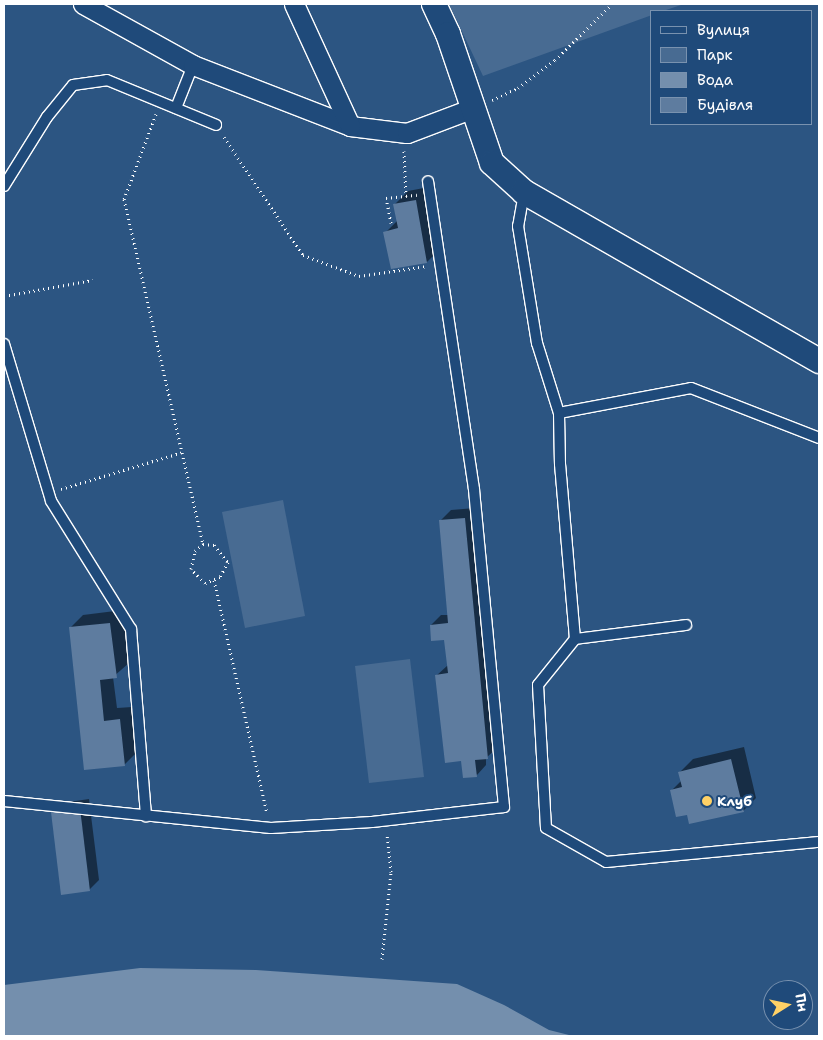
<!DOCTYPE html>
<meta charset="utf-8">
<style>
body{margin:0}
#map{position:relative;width:823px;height:1040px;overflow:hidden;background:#2c5582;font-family:"Shantell Sans",sans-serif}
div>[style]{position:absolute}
.green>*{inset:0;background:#486b92}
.water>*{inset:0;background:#748fad}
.shadow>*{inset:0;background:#0007}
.building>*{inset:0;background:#5e7c9f}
.path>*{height:3px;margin-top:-1.5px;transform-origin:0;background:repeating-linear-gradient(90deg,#fff 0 1px,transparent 0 5px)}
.roads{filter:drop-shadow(1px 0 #fff) drop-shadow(-1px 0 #fff) drop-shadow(0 1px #fff) drop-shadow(0 -1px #fff)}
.service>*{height:10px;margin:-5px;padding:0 5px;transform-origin:5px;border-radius:5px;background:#1f4a7a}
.minor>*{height:19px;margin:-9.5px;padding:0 9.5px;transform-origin:9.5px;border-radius:9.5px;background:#1f4a7a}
.tertiary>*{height:24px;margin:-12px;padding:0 12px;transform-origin:12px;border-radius:12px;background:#1f4a7a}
.dots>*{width:14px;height:14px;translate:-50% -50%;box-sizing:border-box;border:2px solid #1f4a7a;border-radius:50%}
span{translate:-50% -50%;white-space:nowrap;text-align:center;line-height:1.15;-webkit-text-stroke:4px #1f4a7a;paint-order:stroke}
.poi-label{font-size:14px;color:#fff;font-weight:700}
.left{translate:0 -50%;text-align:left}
.frame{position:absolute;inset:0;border:5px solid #fff;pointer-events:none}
.legend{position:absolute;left:650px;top:10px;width:162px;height:115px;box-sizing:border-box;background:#1f4a7a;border:1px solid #7992af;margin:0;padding:6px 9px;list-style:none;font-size:15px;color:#fff}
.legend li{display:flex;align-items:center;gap:10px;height:25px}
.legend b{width:25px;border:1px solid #7992af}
.north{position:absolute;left:763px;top:980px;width:50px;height:50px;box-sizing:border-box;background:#1f4a7a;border:1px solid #7992af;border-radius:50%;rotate:80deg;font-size:14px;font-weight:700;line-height:20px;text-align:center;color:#fff}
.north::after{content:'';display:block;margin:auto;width:18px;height:22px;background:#ffd166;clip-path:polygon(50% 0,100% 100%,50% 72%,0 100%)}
</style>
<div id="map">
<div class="green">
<div style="clip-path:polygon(449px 4px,684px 4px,663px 11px,652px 11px,652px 15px,483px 76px)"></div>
<div style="clip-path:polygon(283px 500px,305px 616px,245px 628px,222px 512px)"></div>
<div style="clip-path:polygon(410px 659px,424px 777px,369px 783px,355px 666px)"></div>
</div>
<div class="water">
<div style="clip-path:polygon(140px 968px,256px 970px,457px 984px,504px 1005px,549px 1030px,573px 1036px,4px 1036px,4px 985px)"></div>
</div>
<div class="shadow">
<div style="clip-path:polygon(429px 187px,440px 249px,427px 262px,385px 233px,398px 220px,395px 204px,408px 191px)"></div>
<div style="clip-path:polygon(475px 508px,497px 748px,486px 758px,486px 765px,477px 775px,462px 760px,436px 676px,448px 665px,445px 638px,431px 625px,441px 615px,449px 615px,441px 520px,451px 510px)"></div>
<div style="clip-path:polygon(123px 610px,129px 663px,113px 677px,117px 708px,132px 707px,137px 752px,124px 765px,85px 769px,70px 628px,83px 615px)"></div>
<div style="clip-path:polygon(744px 747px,756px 798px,743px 811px,688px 813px,672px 790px,682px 780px,680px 772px,693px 759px)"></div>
<div style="clip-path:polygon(89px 799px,99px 880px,89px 890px,52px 813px,62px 803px)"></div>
</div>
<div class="building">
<div style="clip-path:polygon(416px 200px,427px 263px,391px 269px,383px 232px,398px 228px,393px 204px)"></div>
<div style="clip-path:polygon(465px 518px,488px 759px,475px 760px,477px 777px,463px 778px,461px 761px,445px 763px,435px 675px,448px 673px,444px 640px,431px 641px,430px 625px,448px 623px,439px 520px)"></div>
<div style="clip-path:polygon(110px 623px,117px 678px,100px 680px,104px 721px,120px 719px,125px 766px,84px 770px,69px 627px)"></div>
<div style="clip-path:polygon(731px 759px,744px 812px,689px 824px,687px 815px,676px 817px,670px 790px,682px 787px,678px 772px)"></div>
<div style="clip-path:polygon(80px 808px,90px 891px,61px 895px,51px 812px)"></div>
</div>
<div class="path">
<div style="left:492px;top:100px;width:29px;rotate:-25deg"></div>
<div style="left:518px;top:88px;width:46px;rotate:-37.1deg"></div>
<div style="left:555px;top:60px;width:80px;rotate:-44.5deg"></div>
<div style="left:156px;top:114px;width:91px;rotate:110.6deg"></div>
<div style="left:124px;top:199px;width:354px;rotate:77.1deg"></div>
<div style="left:224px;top:137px;width:142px;rotate:56.2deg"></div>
<div style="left:303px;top:255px;width:60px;rotate:20.6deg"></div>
<div style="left:359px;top:276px;width:69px;rotate:-8.4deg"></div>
<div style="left:404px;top:151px;width:45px;rotate:87.5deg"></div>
<div style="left:391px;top:223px;width:25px;rotate:-101deg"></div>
<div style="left:386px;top:198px;width:31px;rotate:-6deg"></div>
<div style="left:4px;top:296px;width:90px;rotate:-10.2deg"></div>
<div style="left:61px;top:489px;width:127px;rotate:-16.9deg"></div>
<div style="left:203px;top:544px;width:11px;rotate:5deg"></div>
<div style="left:214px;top:545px;width:22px;rotate:51deg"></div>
<div style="left:228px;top:562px;width:17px;rotate:118deg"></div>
<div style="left:220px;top:577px;width:16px;rotate:158deg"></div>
<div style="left:205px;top:583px;width:20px;rotate:-135deg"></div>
<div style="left:191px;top:569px;width:18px;rotate:-77deg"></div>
<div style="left:195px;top:551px;width:11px;rotate:-41deg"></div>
<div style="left:214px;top:580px;width:239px;rotate:77.2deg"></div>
<div style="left:382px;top:959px;width:87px;rotate:-84.1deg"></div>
<div style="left:391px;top:872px;width:38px;rotate:-96deg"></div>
</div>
<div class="roads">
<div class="service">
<div style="left:176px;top:108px;width:46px;rotate:-68.4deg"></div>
<div style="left:4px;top:186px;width:81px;rotate:-58.1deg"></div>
<div style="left:47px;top:117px;width:41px;rotate:-50.9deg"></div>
<div style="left:73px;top:85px;width:34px;rotate:-8deg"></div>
<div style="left:107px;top:80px;width:118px;rotate:22.4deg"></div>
<div style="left:524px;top:193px;width:34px;rotate:100deg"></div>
<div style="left:518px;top:226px;width:119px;rotate:80.8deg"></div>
<div style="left:537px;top:343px;width:73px;rotate:72.6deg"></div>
<div style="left:559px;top:413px;width:51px;rotate:88.9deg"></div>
<div style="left:560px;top:464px;width:176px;rotate:85.1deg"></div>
<div style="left:575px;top:639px;width:59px;rotate:128.8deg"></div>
<div style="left:538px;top:685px;width:143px;rotate:86.8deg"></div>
<div style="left:546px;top:828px;width:69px;rotate:29.5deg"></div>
<div style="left:606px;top:862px;width:214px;rotate:-5.4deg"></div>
<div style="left:4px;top:344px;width:164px;rotate:73.3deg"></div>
<div style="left:51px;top:501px;width:151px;rotate:58deg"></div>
<div style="left:131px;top:629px;width:188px;rotate:85.4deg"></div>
<div style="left:559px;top:413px;width:134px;rotate:-10.7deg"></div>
<div style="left:691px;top:388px;width:137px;rotate:21.3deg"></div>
<div style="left:575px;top:639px;width:112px;rotate:-7.2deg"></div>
<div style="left:4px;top:801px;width:268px;rotate:5.8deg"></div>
<div style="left:271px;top:828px;width:101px;rotate:-3.4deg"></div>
<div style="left:372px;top:822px;width:133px;rotate:-6.5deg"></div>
<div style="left:504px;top:807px;width:319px;rotate:-95.4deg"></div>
<div style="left:474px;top:489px;width:311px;rotate:-98.5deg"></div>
</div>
<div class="minor">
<div style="left:83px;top:4px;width:126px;rotate:29deg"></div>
<div style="left:193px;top:65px;width:168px;rotate:21.2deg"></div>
<div style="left:350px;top:126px;width:57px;rotate:7deg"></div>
<div style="left:407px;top:133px;width:71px;rotate:-20.7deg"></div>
<div style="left:294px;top:4px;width:134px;rotate:65.3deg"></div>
</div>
<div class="tertiary">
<div style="left:434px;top:4px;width:33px;rotate:65deg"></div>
<div style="left:448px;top:34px;width:136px;rotate:71.2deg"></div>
<div style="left:492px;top:163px;width:43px;rotate:42.2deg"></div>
<div style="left:524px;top:192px;width:340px;rotate:29.8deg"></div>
</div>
</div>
<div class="dots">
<div style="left:707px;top:801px;background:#ffd166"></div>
</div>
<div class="poi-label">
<span class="left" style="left:717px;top:801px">Клуб</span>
</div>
<div class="frame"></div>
<ul class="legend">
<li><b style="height:6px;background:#1f4a7a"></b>Вулиця</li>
<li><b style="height:14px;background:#486b92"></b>Парк</li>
<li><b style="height:14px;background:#748fad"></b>Вода</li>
<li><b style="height:14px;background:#5e7c9f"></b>Будівля</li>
</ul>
<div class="north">Пн</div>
</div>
